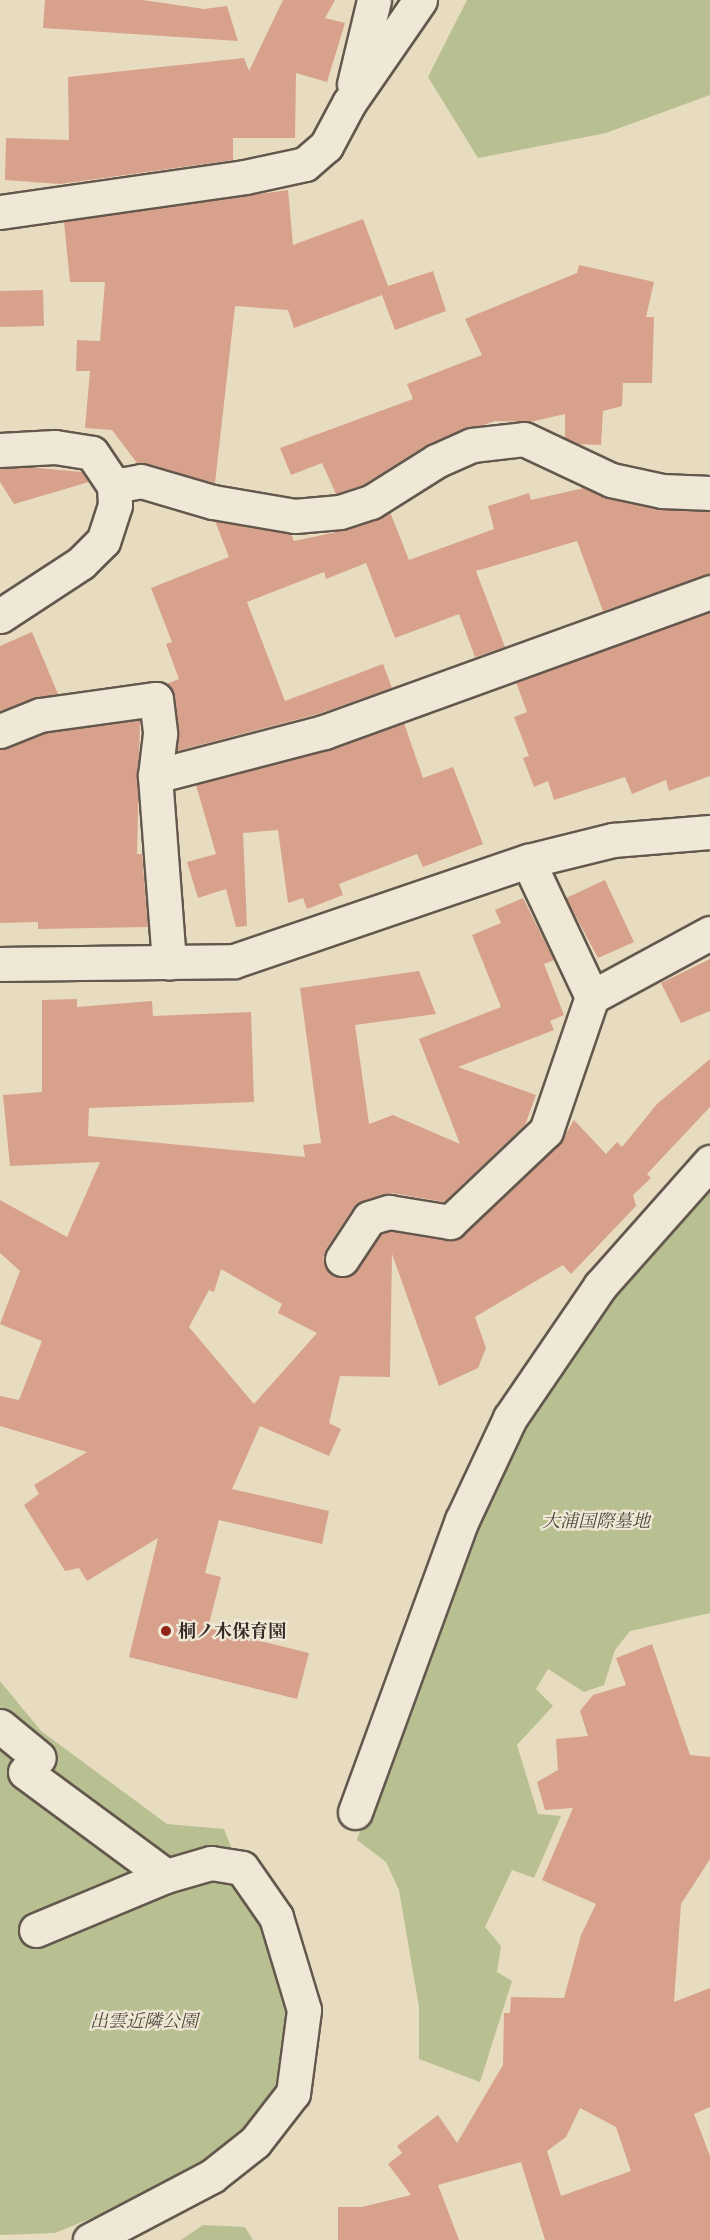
<!DOCTYPE html>
<meta charset="utf-8">
<style>
body{margin:0}
#map{position:relative;width:710px;height:2240px;overflow:hidden;background:#e7dcc0;font-family:Alegreya,"Noto Serif JP",serif}
div>[style]{position:absolute}
.green>*{inset:0;background:#b8bf90}
.building>*{inset:0;background:#d8a18c}
.roads{filter:drop-shadow(2px 0 #64584e) drop-shadow(-2px 0 #64584e) drop-shadow(0 2px #64584e) drop-shadow(0 -2px #64584e)}
.minor>*{height:33px;margin:-16.5px;padding:0 16.5px;transform-origin:16.5px;border-radius:16.5px;background:#efe8d6}
.dots>*{width:16px;height:16px;translate:-50% -50%;box-sizing:border-box;border:3px solid #efe8d6;border-radius:50%}
span{translate:-50% -50%;white-space:nowrap;text-align:center;line-height:1.15;-webkit-text-stroke:4.5px #efe8d6;paint-order:stroke}
.park-label{font-size:18px;color:#52493d;font-style:italic}
.poi-label{font-size:18px;color:#392c28;font-weight:700}
.left{translate:0 -50%;text-align:left}
</style>
<div id="map">
<div class="green">
<div style="clip-path:polygon(467px 0,710px 0,710px 95px,606px 133px,478px 158px,428px 77px)"></div>
<div style="clip-path:polygon(710px 1172px,710px 1613px,630px 1631px,615px 1650px,604px 1685px,584px 1692px,548px 1669px,536px 1689px,553px 1706px,517px 1745px,538px 1814px,561px 1816px,534px 1878px,512px 1870px,485px 1927px,501px 1946px,497px 1972px,512px 1981px,480px 2082px,419px 2059px,419px 2007px,399px 1890px,386px 1862px,357px 1840px,428px 1631px,512px 1428px,605px 1291px)"></div>
<div style="clip-path:polygon(0 1681px,41px 1731px,167px 1824px,224px 1829px,286px 1988px,291px 2042px,277px 2090px,245px 2127px,200px 2164px,121px 2206px,55px 2233px,0 2235px)"></div>
<div style="clip-path:polygon(203px 2225px,245px 2227px,253px 2240px,181px 2240px)"></div>
</div>
<div class="building">
<div style="clip-path:polygon(45px 0,143px 0,204px 9px,227px 6px,238px 41px,43px 28px)"></div>
<div style="clip-path:polygon(283px 0,335px 0,325px 18px,345px 23px,327px 82px,296px 73px,295px 138px,233px 138px,233px 160px,60px 184px,5px 180px,6px 138px,69px 140px,68px 77px,244px 58px,249px 71px)"></div>
<div style="clip-path:polygon(288px 190px,293px 245px,363px 219px,388px 286px,433px 271px,446px 311px,395px 330px,382px 295px,294px 328px,288px 310px,235px 306px,215px 483px,137px 463px,112px 430px,85px 428px,90px 371px,76px 371px,77px 340px,100px 341px,105px 282px,70px 282px,64px 222px)"></div>
<div style="clip-path:polygon(579px 265px,654px 282px,646px 317px,654px 317px,652px 383px,623px 383px,622px 406px,603px 411px,601px 445px,579px 444px,565px 438px,565px 414px,530px 422px,495px 421px,428px 444px,363px 485px,336px 494px,322px 463px,291px 475px,280px 448px,413px 399px,407px 384px,482px 355px,465px 319px,577px 273px)"></div>
<div style="clip-path:polygon(43px 290px,44px 326px,0 327px,0 291px)"></div>
<div style="clip-path:polygon(28px 467px,82px 472px,89px 482px,14px 504px,0 482px,0 469px)"></div>
<div style="clip-path:polygon(584px 488px,658px 509px,710px 512px,710px 574px,603px 611px,577px 541px,476px 571px,505px 647px,475px 657px,459px 614px,395px 638px,366px 563px,326px 579px,324px 572px,247px 602px,285px 701px,383px 664px,392px 688px,318px 714px,177px 751px,175px 697px,166px 684px,179px 679px,166px 644px,172px 642px,151px 588px,229px 557px,215px 521px,291px 534px,294px 541px,346px 530px,390px 512px,409px 560px,494px 529px,488px 506px,529px 493px,531px 500px)"></div>
<div style="clip-path:polygon(710px 612px,710px 776px,669px 791px,666px 780px,632px 794px,625px 777px,554px 800px,548px 781px,534px 787px,523px 758px,529px 756px,514px 717px,527px 712px,516px 682px)"></div>
<div style="clip-path:polygon(32px 632px,58px 694px,0 711px,0 646px)"></div>
<div style="clip-path:polygon(140px 720px,137px 854px,142px 854px,148px 927px,38px 929px,38px 922px,0 923px,0 749px,45px 733px)"></div>
<div style="clip-path:polygon(404px 723px,423px 778px,453px 767px,483px 844px,423px 867px,417px 854px,339px 884px,343px 895px,307px 909px,303px 898px,288px 903px,278px 830px,243px 833px,247px 926px,236px 927px,226px 889px,198px 898px,187px 862px,216px 854px,196px 785px,329px 750px)"></div>
<div style="clip-path:polygon(605px 880px,634px 942px,598px 958px,566px 898px)"></div>
<div style="clip-path:polygon(evenodd,523px 898px,554px 960px,544px 964px,564px 1015px,550px 1021px,554px 1030px,458px 1067px,536px 1095px,525px 1125px,444px 1202px,392px 1193px,354px 1207px,326px 1249px,323px 1258px,331px 1274px,351px 1275px,381px 1234px,390px 1231px,447px 1240px,462px 1236px,559px 1145px,574px 1120px,606px 1154px,617px 1142px,622px 1147px,657px 1104px,710px 1059px,710px 1107px,647px 1174px,651px 1178px,633px 1195px,636px 1206px,571px 1274px,563px 1265px,475px 1317px,486px 1348px,478px 1368px,439px 1386px,392px 1254px,390px 1377px,340px 1376px,329px 1423px,341px 1429px,329px 1456px,260px 1426px,232px 1489px,329px 1511px,322px 1544px,219px 1520px,205px 1573px,221px 1577px,208px 1628px,309px 1653px,297px 1699px,129px 1657px,158px 1538px,87px 1581px,79px 1568px,65px 1571px,24px 1505px,39px 1494px,34px 1485px,87px 1452px,0 1426px,0 1396px,19px 1400px,42px 1341px,0 1324px,20px 1271px,0 1253px,0 1200px,67px 1237px,100px 1162px,10px 1166px,3px 1095px,42px 1092px,42px 1000px,77px 999px,77px 1007px,152px 1001px,153px 1016px,251px 1012px,254px 1102px,89px 1108px,88px 1136px,305px 1157px,303px 1145px,321px 1143px,300px 988px,419px 971px,436px 1014px,355px 1025px,369px 1124px,393px 1115px,460px 1144px,419px 1039px,501px 1007px,472px 935px,501px 923px,495px 910px,523px 898px,221px 1269px,282px 1304px,278px 1313px,317px 1333px,254px 1404px,189px 1327px,209px 1290px,214px 1292px,221px 1269px)"></div>
<div style="clip-path:polygon(710px 959px,710px 1011px,681px 1023px,661px 983px)"></div>
<div style="clip-path:polygon(evenodd,652px 1644px,690px 1755px,710px 1757px,710px 1859px,681px 1904px,674px 2002px,710px 1988px,710px 2107px,694px 2114px,710px 2156px,710px 2240px,545px 2240px,521px 2162px,438px 2185px,459px 2240px,338px 2240px,338px 2207px,362px 2207px,411px 2195px,388px 2164px,402px 2153px,397px 2146px,438px 2115px,457px 2143px,503px 2065px,504px 2013px,510px 2013px,511px 1997px,564px 1998px,581px 1935px,596px 1904px,542px 1880px,573px 1808px,545px 1810px,537px 1782px,558px 1770px,556px 1739px,588px 1736px,580px 1711px,593px 1695px,626px 1685px,616px 1658px,652px 1644px,580px 2108px,616px 2127px,631px 2171px,561px 2196px,547px 2151px,566px 2137px,580px 2108px)"></div>
</div>
<div class="roads">
<div class="minor">
<div style="left:354px;top:84px;width:86px;rotate:-76.6deg"></div>
<div style="left:0;top:212px;width:247px;rotate:-8.1deg"></div>
<div style="left:245px;top:177px;width:61px;rotate:-12.2deg"></div>
<div style="left:305px;top:164px;width:28px;rotate:-41deg"></div>
<div style="left:326px;top:146px;width:49px;rotate:-61.9deg"></div>
<div style="left:349px;top:103px;width:125px;rotate:-55.4deg"></div>
<div style="left:0;top:450px;width:55px;rotate:-3.1deg"></div>
<div style="left:55px;top:447px;width:37px;rotate:9deg"></div>
<div style="left:92px;top:453px;width:40px;rotate:56deg"></div>
<div style="left:114px;top:486px;width:19px;rotate:87deg"></div>
<div style="left:115px;top:505px;width:38px;rotate:108deg"></div>
<div style="left:103px;top:541px;width:31px;rotate:135deg"></div>
<div style="left:81px;top:563px;width:97px;rotate:146.8deg"></div>
<div style="left:114px;top:486px;width:27px;rotate:-10deg"></div>
<div style="left:141px;top:481px;width:75px;rotate:16.3deg"></div>
<div style="left:213px;top:502px;width:83px;rotate:9.7deg"></div>
<div style="left:295px;top:516px;width:45px;rotate:-5.1deg"></div>
<div style="left:340px;top:512px;width:33px;rotate:-18deg"></div>
<div style="left:371px;top:502px;width:77px;rotate:-32.2deg"></div>
<div style="left:436px;top:461px;width:39px;rotate:-24deg"></div>
<div style="left:472px;top:445px;width:52px;rotate:-6.6deg"></div>
<div style="left:524px;top:439px;width:96px;rotate:25.2deg"></div>
<div style="left:611px;top:480px;width:52px;rotate:12.2deg"></div>
<div style="left:662px;top:491px;width:48px;rotate:2.4deg"></div>
<div style="left:0;top:731px;width:43px;rotate:-21.8deg"></div>
<div style="left:40px;top:715px;width:117px;rotate:-7.9deg"></div>
<div style="left:156px;top:699px;width:35px;rotate:83deg"></div>
<div style="left:160px;top:734px;width:42px;rotate:96.8deg"></div>
<div style="left:155px;top:776px;width:187px;rotate:85.7deg"></div>
<div style="left:155px;top:776px;width:175px;rotate:-14.6deg"></div>
<div style="left:324px;top:732px;width:411px;rotate:-19.9deg"></div>
<div style="left:0;top:964px;width:234px;rotate:-0.7deg"></div>
<div style="left:234px;top:961px;width:311px;rotate:-18.8deg"></div>
<div style="left:528px;top:861px;width:88px;rotate:-13.9deg"></div>
<div style="left:613px;top:840px;width:97px;rotate:-4.7deg"></div>
<div style="left:592px;top:997px;width:134px;rotate:-28.5deg"></div>
<div style="left:342px;top:1259px;width:49px;rotate:-56.6deg"></div>
<div style="left:369px;top:1218px;width:21px;rotate:-17deg"></div>
<div style="left:389px;top:1212px;width:62px;rotate:9.3deg"></div>
<div style="left:450px;top:1222px;width:132px;rotate:-43.5deg"></div>
<div style="left:546px;top:1131px;width:142px;rotate:-71.1deg"></div>
<div style="left:592px;top:997px;width:150px;rotate:-115.2deg"></div>
<div style="left:0;top:1726px;width:50px;rotate:39.4deg"></div>
<div style="left:25px;top:1772px;width:175px;rotate:36.4deg"></div>
<div style="left:166px;top:1876px;width:47px;rotate:-16.1deg"></div>
<div style="left:211px;top:1863px;width:31px;rotate:9deg"></div>
<div style="left:242px;top:1868px;width:60px;rotate:55.2deg"></div>
<div style="left:276px;top:1917px;width:97px;rotate:73.2deg"></div>
<div style="left:304px;top:2010px;width:84px;rotate:97.5deg"></div>
<div style="left:293px;top:2093px;width:62px;rotate:127.8deg"></div>
<div style="left:255px;top:2142px;width:55px;rotate:141.7deg"></div>
<div style="left:212px;top:2176px;width:138px;rotate:152.3deg"></div>
<div style="left:355px;top:1812px;width:311px;rotate:-69.9deg"></div>
<div style="left:462px;top:1520px;width:113px;rotate:-64.8deg"></div>
<div style="left:510px;top:1418px;width:160px;rotate:-55.7deg"></div>
<div style="left:600px;top:1286px;width:166px;rotate:-48.4deg"></div>
<div style="left:36px;top:1930px;width:141px;rotate:-22.6deg"></div>
</div>
</div>
<div class="dots">
<div style="left:166px;top:1631px;background:#8f2418"></div>
</div>
<div class="park-label">
<span style="left:596px;top:1521px">大浦国際墓地</span>
<span style="left:144px;top:2021px">出雲近隣公園</span>
</div>
<div class="poi-label">
<span class="left" style="left:178px;top:1631px">桐ノ木保育園</span>
</div>
</div>
